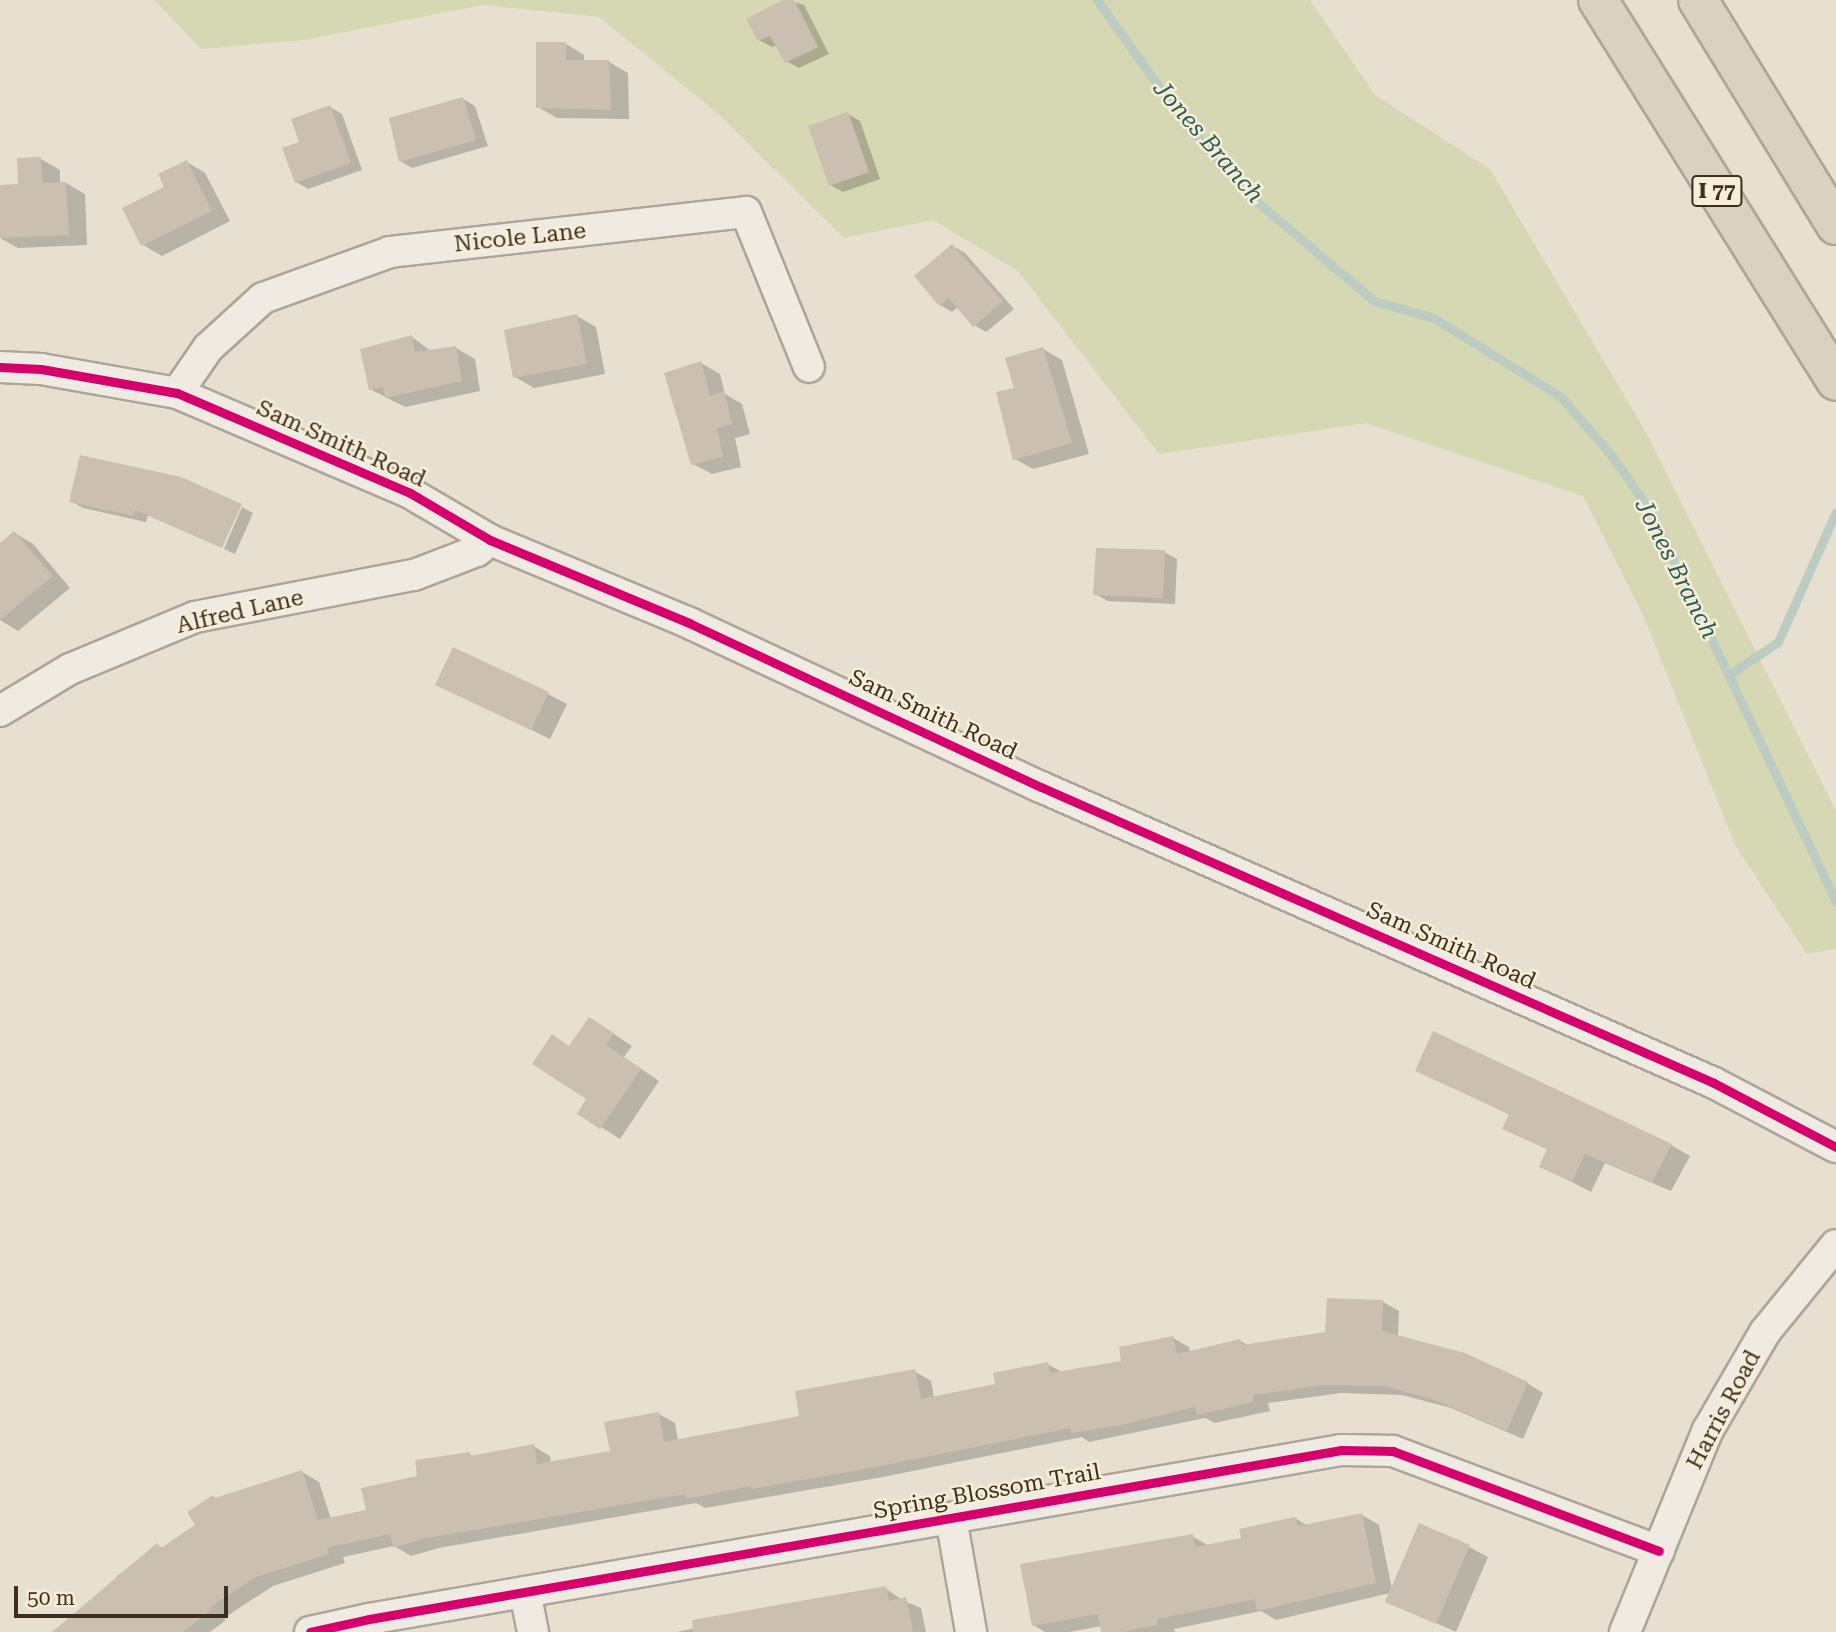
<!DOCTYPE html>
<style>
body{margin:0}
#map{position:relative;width:1836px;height:1632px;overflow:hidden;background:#e7e0d1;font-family:"Roboto Serif",serif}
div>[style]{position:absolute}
.green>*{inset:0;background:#d6d7b3}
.shadow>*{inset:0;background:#0003}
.stream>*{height:9px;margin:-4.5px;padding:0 4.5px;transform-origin:4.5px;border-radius:4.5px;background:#bcccc2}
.building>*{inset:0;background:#cbbfb2}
.roads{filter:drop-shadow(2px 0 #ada599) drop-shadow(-2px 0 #ada599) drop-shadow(0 2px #ada599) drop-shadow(0 -2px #ada599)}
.minor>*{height:30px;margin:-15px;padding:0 15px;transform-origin:15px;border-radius:15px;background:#efebe3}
.highway>*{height:38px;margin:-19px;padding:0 19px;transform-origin:19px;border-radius:19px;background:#dad1c2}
.cycleway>*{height:9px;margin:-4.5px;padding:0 4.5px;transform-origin:4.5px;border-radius:4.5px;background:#d6006c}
span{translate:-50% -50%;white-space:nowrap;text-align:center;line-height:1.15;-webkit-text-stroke:5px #f7eed8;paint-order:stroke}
.shield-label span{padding:2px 5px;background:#f7eed8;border:2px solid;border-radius:5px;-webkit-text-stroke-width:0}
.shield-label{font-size:21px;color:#3d2e20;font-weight:700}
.street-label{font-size:23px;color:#3d2e20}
.water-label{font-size:24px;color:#2f5d5a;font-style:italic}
.scale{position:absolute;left:14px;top:1586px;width:214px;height:32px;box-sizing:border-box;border:4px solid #3d2e20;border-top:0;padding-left:9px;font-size:21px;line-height:24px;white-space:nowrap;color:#3d2e20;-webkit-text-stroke:5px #f7eed8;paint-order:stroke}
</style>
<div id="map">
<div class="green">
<div style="clip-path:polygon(154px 0,1310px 0,1375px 95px,1490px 169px,1647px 434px,1836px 811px,1836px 949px,1807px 954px,1735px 845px,1643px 615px,1583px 496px,1366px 423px,1159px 454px,1018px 271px,933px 220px,844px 238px,717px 113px,599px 17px,483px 5px,304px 40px,201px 49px)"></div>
</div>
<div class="shadow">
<div style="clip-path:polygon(787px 0,804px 5px,829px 54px,799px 68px,786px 61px,777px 45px,772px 47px,759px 40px)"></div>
<div style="clip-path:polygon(566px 44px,584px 55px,584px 62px,609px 62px,628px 73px,629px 119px,557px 118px,538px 107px)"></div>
<div style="clip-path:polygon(463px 99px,475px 106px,488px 146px,412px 168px,400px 161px)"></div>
<div style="clip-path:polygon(330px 107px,342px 114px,362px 170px,308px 189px,296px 182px,301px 143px)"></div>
<div style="clip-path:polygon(848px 114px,860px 121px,880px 179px,843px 192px,830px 185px)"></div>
<div style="clip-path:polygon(41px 159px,60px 170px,60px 184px,66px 183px,85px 194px,87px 245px,18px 248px,0 238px,0 187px,19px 186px)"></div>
<div style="clip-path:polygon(187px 162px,205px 173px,230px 221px,162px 256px,143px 245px,166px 187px)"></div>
<div style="clip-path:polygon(953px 246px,965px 253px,1014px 309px,986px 332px,974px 325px,958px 307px,952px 312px,940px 305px)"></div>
<div style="clip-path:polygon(577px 316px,596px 327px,605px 374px,534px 388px,515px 377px)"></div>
<div style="clip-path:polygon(412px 337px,431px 351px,456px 348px,475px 359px,480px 391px,405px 407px,370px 389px)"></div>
<div style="clip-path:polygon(1043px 349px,1062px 360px,1089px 454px,1033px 469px,1015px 459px,1017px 390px)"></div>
<div style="clip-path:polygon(701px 363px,720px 374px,725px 394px,742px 404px,750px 434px,735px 438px,741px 467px,712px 474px,693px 464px)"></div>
<div style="clip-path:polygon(71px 501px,239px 505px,220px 547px,148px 515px,146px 522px,83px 508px)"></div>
<div style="clip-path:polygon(242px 507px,253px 513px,235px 554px,224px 549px)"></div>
<div style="clip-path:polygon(15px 533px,33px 544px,70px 588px,18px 631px,0 620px,0 546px)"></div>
<div style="clip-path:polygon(1164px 552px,1177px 559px,1175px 604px,1108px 601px,1095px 594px)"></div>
<div style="clip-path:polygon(438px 684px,548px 694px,567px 704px,550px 739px)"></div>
<div style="clip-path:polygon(608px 1030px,632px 1046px,624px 1057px,659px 1081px,620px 1139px,579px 1113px,588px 1099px)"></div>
<div style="clip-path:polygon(1417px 1070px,1671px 1145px,1690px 1156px,1671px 1191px,1605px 1163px,1591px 1192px,1541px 1166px,1548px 1150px,1505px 1128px,1510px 1115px)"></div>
<div style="clip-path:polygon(1383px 1302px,1399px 1311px,1398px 1337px,1527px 1383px,1543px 1393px,1523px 1439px,1451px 1408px,1402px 1395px,1341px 1393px,1268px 1403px,1270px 1411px,1215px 1423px,1205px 1418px,1089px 1442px,1082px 1437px,883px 1477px,705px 1508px,696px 1503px,439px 1548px,411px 1556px,394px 1546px,343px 1557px,345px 1563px,273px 1586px,224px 1618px,226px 1620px,210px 1632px,58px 1632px,118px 1580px,116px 1577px,157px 1545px,163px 1548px,197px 1525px,217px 1500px,302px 1472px,319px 1482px,331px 1519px,368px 1511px,419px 1477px,469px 1454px,474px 1457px,533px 1446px,550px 1456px,551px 1463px,612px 1453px,659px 1414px,675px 1423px,678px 1441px,801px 1418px,914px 1371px,931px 1381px,934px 1398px,997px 1385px,1047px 1364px,1062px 1372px,1123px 1362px,1173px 1338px,1189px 1347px,1190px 1353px,1240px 1341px,1248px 1345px,1327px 1333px)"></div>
<div style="clip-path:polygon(1362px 1515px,1379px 1525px,1392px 1589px,1469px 1547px,1488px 1557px,1456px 1632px,1387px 1601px,1390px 1593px,1276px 1620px,1261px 1611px,1174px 1629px,1175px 1632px,1103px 1632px,1102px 1626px,1069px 1632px,1045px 1632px,1033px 1625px,1192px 1536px,1209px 1546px,1243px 1539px,1295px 1518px,1308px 1526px)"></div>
<div style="clip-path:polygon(885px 1588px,902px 1600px,921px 1608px,926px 1632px,677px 1632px)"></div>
</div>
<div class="stream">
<div style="left:1097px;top:0;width:150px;rotate:54.5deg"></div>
<div style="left:1184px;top:122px;width:96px;rotate:48.4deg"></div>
<div style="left:1248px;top:194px;width:165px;rotate:40.3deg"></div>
<div style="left:1374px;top:301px;width:62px;rotate:15.8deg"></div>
<div style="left:1434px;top:318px;width:150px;rotate:31.9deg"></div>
<div style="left:1561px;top:397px;width:78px;rotate:49.2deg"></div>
<div style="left:1612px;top:456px;width:68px;rotate:55.1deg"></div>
<div style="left:1651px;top:512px;width:432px;rotate:64.6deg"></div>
<div style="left:1730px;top:674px;width:58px;rotate:-33.7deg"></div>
<div style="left:1778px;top:642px;width:142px;rotate:-66deg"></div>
</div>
<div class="building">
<div style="clip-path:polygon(783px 0,794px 0,818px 47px,785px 63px,770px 36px,758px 41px,746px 19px)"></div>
<div style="clip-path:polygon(536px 42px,566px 42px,566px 60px,609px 60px,611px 110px,536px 108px)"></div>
<div style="clip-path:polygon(463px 97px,476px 140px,399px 162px,389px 118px)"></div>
<div style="clip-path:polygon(330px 105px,351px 163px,295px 183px,282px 148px,299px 142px,291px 119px)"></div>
<div style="clip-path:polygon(848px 112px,869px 172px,829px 186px,808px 126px)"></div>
<div style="clip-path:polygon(41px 157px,42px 183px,66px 182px,69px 235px,0 238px,0 185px,18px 184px,17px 158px)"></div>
<div style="clip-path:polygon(187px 160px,212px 211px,141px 246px,122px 208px,164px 187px,158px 174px)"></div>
<div style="clip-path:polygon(952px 244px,1003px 301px,973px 327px,949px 298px,939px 306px,914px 276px)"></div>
<div style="clip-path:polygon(577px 314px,587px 364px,513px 378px,504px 330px)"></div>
<div style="clip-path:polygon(412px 335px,415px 352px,456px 346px,462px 381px,385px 398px,383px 387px,369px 390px,360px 349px)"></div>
<div style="clip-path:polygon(1043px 347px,1072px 443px,1013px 460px,996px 392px,1014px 388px,1005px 358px)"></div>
<div style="clip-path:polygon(701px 361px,710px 396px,724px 391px,732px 424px,717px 428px,723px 457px,691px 465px,664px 373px)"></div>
<div style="clip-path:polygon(80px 455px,181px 477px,242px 504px,222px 548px,135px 510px,134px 516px,69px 502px)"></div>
<div style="clip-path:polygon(14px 531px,53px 576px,0 620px,0 543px)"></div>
<div style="clip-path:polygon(1096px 548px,1165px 550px,1163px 598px,1093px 595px)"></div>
<div style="clip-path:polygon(453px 647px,549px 692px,531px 730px,435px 685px)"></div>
<div style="clip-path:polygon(589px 1017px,614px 1033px,606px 1045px,641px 1069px,600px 1129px,577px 1114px,586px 1099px,532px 1064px,552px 1034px,569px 1046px)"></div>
<div style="clip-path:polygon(1433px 1031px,1672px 1144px,1652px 1182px,1585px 1154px,1572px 1182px,1539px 1167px,1547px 1149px,1502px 1129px,1509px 1114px,1415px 1071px)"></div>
<div style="clip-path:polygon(1327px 1298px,1383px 1300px,1382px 1331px,1465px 1353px,1528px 1382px,1507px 1431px,1432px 1399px,1384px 1386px,1324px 1385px,1253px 1395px,1254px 1402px,1197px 1415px,1195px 1407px,1122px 1425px,1071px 1433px,1070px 1428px,865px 1469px,751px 1489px,750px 1486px,687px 1499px,685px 1494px,421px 1539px,393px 1548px,390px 1534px,327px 1548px,329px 1554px,256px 1577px,209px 1608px,211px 1610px,183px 1632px,52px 1632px,157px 1543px,161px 1548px,195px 1525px,187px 1512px,213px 1495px,215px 1498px,302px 1470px,318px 1520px,366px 1510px,361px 1488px,417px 1476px,415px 1460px,470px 1452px,470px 1456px,534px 1444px,537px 1464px,610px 1451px,604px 1422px,659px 1412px,664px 1442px,799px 1416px,795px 1391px,915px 1369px,921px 1399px,995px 1384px,993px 1373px,1048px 1362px,1050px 1373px,1121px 1361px,1119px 1347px,1173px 1336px,1177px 1354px,1240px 1339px,1242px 1345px,1325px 1332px)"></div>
<div style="clip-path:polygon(1362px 1513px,1376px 1583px,1257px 1611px,1255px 1599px,1157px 1619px,1158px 1625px,1121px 1632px,1101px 1632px,1098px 1614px,1032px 1626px,1020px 1564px,1193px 1534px,1195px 1547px,1241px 1538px,1239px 1529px,1295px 1517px,1298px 1526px)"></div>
<div style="clip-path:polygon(1419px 1523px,1470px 1545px,1436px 1624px,1385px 1602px)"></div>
<div style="clip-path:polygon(886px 1586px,889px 1601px,906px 1597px,913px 1632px,693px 1632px,692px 1620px)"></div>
</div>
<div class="roads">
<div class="minor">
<div style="left:0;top:367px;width:41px;rotate:2.8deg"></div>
<div style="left:41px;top:369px;width:138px;rotate:10deg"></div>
<div style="left:177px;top:393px;width:254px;rotate:23.2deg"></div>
<div style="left:410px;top:493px;width:93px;rotate:30.4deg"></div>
<div style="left:490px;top:540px;width:216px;rotate:22.6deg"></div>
<div style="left:689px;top:623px;width:388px;rotate:25deg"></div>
<div style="left:1041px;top:787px;width:735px;rotate:23.74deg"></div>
<div style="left:1714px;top:1083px;width:138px;rotate:27.7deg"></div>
<div style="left:177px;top:393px;width:55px;rotate:-55.4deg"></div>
<div style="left:208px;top:348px;width:74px;rotate:-42.3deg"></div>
<div style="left:263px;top:298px;width:135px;rotate:-19.9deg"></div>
<div style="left:390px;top:252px;width:358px;rotate:-6.4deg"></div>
<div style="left:746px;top:212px;width:167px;rotate:67.9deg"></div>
<div style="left:0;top:711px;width:82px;rotate:-31deg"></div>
<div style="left:70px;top:669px;width:135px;rotate:-22.6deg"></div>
<div style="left:195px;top:617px;width:223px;rotate:-10.9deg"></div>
<div style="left:414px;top:575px;width:67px;rotate:-20.9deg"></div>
<div style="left:477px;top:551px;width:17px;rotate:-40deg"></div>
<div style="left:951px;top:1518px;width:116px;rotate:80deg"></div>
<div style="left:525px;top:1592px;width:41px;rotate:78.7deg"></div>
<div style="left:310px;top:1632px;width:60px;rotate:-12.4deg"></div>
<div style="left:369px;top:1619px;width:987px;rotate:-9.86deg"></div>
<div style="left:1341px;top:1450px;width:52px;rotate:1.1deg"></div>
<div style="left:1393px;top:1451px;width:284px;rotate:20.6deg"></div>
<div style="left:1625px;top:1632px;width:218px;rotate:-67.7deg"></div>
<div style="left:1708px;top:1430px;width:113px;rotate:-59.8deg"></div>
<div style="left:1765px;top:1332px;width:112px;rotate:-50.8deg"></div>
</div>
<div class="highway">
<div style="left:1598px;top:0;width:449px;rotate:58deg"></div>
<div style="left:1698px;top:0;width:264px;rotate:58.5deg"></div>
</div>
</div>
<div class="cycleway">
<div style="left:0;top:367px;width:41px;rotate:2.8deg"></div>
<div style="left:41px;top:369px;width:138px;rotate:10deg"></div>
<div style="left:177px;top:393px;width:254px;rotate:23.2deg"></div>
<div style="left:410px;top:493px;width:93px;rotate:30.4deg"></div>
<div style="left:490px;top:540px;width:216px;rotate:22.6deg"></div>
<div style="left:689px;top:623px;width:388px;rotate:25deg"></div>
<div style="left:1041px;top:787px;width:735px;rotate:23.74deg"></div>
<div style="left:1714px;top:1083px;width:138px;rotate:27.7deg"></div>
<div style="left:310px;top:1632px;width:60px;rotate:-12.4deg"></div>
<div style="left:369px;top:1619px;width:987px;rotate:-9.86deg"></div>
<div style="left:1341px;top:1450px;width:52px;rotate:1.1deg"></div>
<div style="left:1393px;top:1451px;width:284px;rotate:20.6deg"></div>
</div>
<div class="shield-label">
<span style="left:1717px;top:191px">I 77</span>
</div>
<div class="street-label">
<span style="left:520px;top:238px;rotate:-6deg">Nicole Lane</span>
<span style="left:341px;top:444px;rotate:24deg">Sam Smith Road</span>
<span style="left:240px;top:612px;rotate:-13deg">Alfred Lane</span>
<span style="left:933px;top:715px;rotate:25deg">Sam Smith Road</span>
<span style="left:1451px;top:946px;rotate:24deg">Sam Smith Road</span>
<span style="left:1724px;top:1410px;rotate:-62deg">Harris Road</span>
<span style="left:987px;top:1492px;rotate:-10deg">Spring Blossom Trail</span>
</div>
<div class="water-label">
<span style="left:1208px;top:142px;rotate:49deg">Jones Branch</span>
<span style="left:1676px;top:569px;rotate:63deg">Jones Branch</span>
</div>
<div class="scale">50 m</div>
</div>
